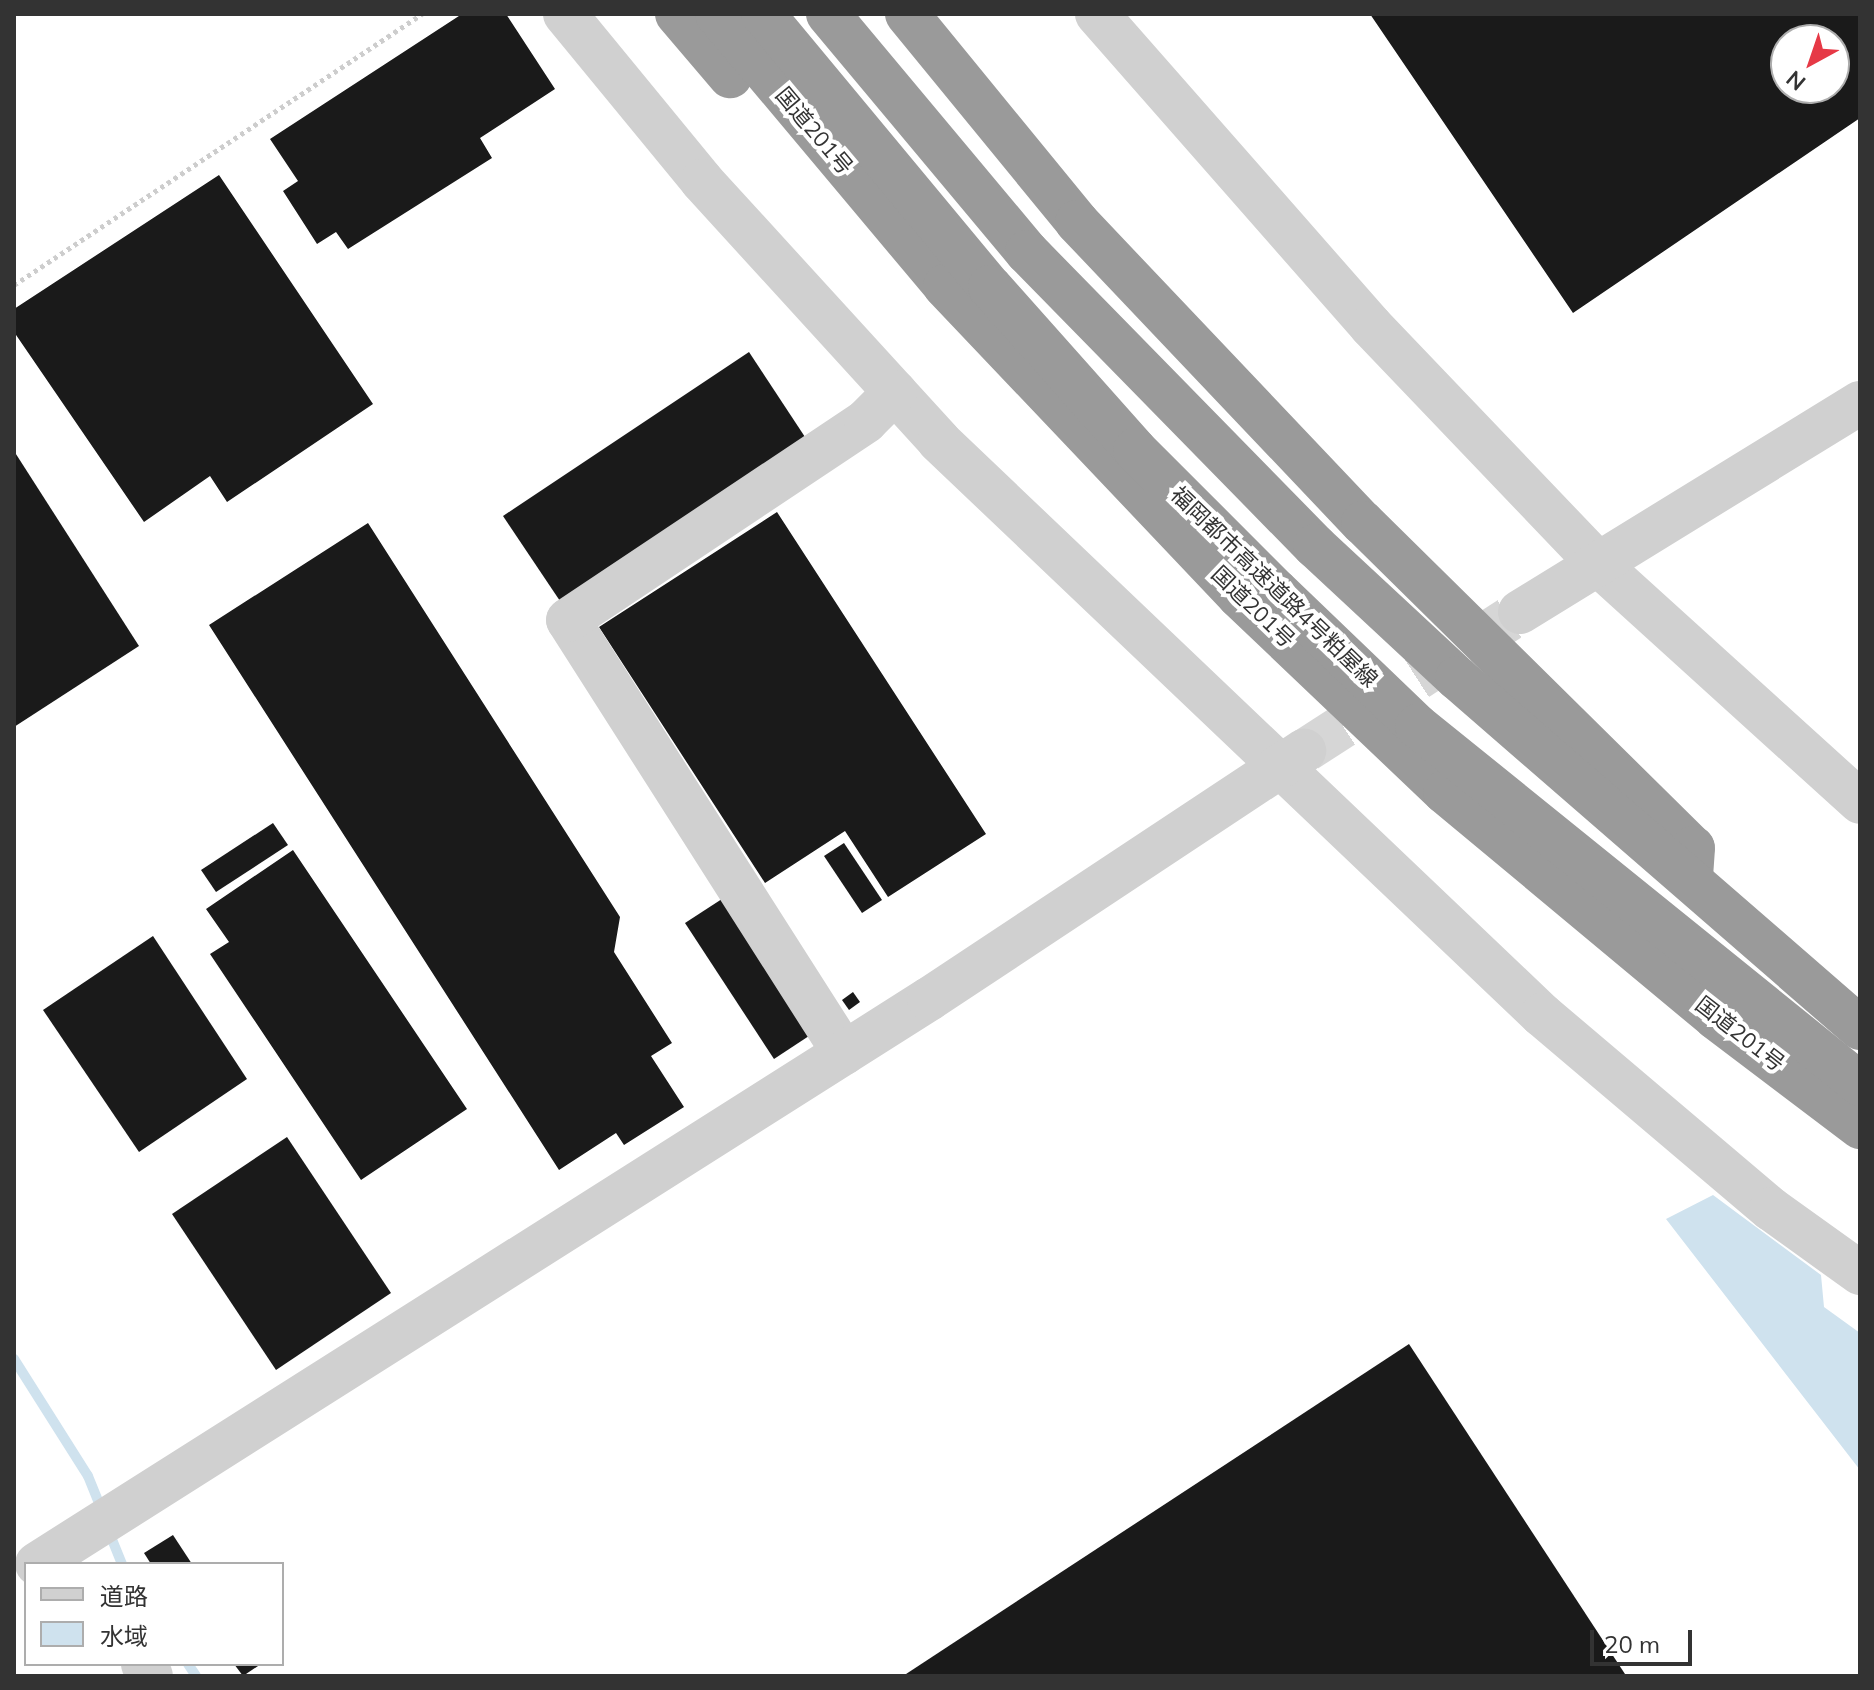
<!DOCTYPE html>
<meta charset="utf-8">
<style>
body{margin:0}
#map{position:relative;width:1874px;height:1690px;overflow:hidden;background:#fff;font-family:Mulish,"Noto Sans JP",sans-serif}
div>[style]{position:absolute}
.water>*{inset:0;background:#cfe2ee}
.stream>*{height:10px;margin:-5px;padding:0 5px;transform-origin:5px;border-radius:5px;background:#cfe2ee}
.building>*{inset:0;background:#1a1a1a}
.minor-tunnel>*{height:44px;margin-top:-22px;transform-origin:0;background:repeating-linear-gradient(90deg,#d6d6d6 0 44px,transparent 0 66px)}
.path>*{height:5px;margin-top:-2.5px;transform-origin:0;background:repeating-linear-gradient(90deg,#cdcdcd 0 4px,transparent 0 8px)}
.minor>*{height:44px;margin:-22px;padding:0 22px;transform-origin:22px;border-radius:22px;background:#d0d0d0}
.highway>*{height:44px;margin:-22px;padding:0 22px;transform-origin:22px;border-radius:22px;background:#9a9a9a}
.highway-bridge>*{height:44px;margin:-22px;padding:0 22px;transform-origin:22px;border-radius:22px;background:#9a9a9a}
span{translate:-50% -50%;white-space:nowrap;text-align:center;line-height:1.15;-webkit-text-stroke:8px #fff;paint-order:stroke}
.street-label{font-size:22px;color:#333}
.frame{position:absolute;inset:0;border:16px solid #333;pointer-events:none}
.legend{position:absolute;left:24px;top:1562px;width:260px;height:104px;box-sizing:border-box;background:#fff;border:2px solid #adadad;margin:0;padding:10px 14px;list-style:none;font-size:24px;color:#333}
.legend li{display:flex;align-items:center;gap:16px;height:40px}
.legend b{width:40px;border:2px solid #adadad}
.north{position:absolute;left:1770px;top:24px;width:80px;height:80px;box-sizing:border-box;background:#fff;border:2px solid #adadad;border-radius:50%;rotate:220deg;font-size:22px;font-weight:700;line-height:32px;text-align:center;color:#333}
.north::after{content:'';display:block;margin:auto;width:28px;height:36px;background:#e63946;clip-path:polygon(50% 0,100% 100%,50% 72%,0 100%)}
.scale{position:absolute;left:1590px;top:1630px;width:102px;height:36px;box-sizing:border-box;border:4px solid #333;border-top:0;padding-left:10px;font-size:24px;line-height:28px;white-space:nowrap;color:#333;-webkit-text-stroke:6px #fff;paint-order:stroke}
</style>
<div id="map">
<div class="water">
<div style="clip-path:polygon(1713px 1195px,1821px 1275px,1824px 1307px,1860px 1333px,1860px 1470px,1666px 1219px)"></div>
</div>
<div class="stream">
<div style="left:14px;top:1359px;width:138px;rotate:57.7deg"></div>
<div style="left:88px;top:1476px;width:35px;rotate:68deg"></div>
<div style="left:109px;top:1532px;width:35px;rotate:68deg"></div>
<div style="left:188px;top:1664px;width:14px;rotate:56deg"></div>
</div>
<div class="building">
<div style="clip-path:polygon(462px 14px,506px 14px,555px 89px,480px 138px,492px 158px,348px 249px,336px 232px,317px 244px,283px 191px,298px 181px,270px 139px)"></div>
<div style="clip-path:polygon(evenodd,1370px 14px,1860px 14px,1860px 118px,1573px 313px,1370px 14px,1786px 40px,1834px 40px,1834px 88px,1786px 88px,1786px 40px)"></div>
<div style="clip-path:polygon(219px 175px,373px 404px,227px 502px,210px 476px,144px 522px,14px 332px,14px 309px)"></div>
<div style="clip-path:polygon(749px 352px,805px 437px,560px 601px,503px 516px)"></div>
<div style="clip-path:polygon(14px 451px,139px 646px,14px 727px)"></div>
<div style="clip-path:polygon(777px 512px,986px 834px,888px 897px,845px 831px,765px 883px,599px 627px)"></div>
<div style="clip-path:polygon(368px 523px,620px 917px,614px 952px,672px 1043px,651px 1056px,684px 1107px,624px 1145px,616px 1133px,559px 1170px,209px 625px)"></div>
<div style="clip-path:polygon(273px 823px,288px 845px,216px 892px,201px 870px)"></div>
<div style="clip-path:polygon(844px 843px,882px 900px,862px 913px,824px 856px)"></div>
<div style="clip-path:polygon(293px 850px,467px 1109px,361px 1180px,210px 954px,229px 942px,206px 909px)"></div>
<div style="clip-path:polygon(725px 897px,815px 1032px,774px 1059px,685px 923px)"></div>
<div style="clip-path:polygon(153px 936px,247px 1079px,139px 1152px,43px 1010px)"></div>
<div style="clip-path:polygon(853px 992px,860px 1002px,849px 1010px,842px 1000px)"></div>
<div style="clip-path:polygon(287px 1137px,391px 1293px,276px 1370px,172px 1214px)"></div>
<div style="clip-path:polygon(1409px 1344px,1625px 1674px,903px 1676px)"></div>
<div style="clip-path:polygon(173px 1535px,192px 1564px,151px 1564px,144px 1553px)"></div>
<div style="clip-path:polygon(234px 1664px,261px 1664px,243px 1676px)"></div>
</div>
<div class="minor-tunnel">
<div style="left:1306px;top:750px;width:255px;rotate:-32.8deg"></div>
</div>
<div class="path">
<div style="left:14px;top:285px;width:490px;rotate:-33.6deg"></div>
</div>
<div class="minor">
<div style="left:565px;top:14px;width:216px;rotate:50.6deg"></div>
<div style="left:702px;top:181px;width:352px;rotate:47.6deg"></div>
<div style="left:939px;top:441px;width:833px;rotate:43.59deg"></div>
<div style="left:1542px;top:1015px;width:300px;rotate:40.3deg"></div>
<div style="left:1771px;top:1209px;width:110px;rotate:35.7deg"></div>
<div style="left:1097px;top:14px;width:415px;rotate:48.7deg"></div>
<div style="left:1371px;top:326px;width:332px;rotate:46.3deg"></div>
<div style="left:1600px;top:566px;width:351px;rotate:42.2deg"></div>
<div style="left:1520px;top:612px;width:399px;rotate:-31.6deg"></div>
<div style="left:844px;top:1053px;width:513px;rotate:-122.51deg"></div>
<div style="left:568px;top:620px;width:358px;rotate:-33.7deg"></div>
<div style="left:866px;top:421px;width:41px;rotate:-45deg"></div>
<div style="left:37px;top:1564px;width:1056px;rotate:-32.35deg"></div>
<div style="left:929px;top:999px;width:450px;rotate:-33.5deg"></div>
<div style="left:143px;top:1664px;width:14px;rotate:56deg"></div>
</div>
<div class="highway">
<div style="left:677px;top:14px;width:82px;rotate:49.5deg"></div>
<div style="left:717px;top:14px;width:355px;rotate:50deg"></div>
<div style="left:945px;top:286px;width:427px;rotate:46.5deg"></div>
<div style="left:1239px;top:596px;width:284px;rotate:43.6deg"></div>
<div style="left:1445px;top:792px;width:353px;rotate:39.8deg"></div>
<div style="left:1716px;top:1018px;width:181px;rotate:37.1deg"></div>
<div style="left:907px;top:14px;width:269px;rotate:50.7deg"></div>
<div style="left:1077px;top:222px;width:415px;rotate:46.5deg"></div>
<div style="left:1363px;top:523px;width:463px;rotate:44.6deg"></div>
<div style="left:1693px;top:848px;width:27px;rotate:94deg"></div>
</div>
<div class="highway-bridge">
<div style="left:763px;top:14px;width:355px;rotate:50.3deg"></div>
<div style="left:990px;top:287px;width:218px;rotate:48.3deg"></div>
<div style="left:1135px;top:450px;width:199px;rotate:45deg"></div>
<div style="left:1276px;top:591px;width:195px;rotate:43.8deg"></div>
<div style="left:1417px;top:726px;width:570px;rotate:38.94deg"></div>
<div style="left:828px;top:14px;width:310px;rotate:50.1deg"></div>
<div style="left:1027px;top:252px;width:412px;rotate:45.6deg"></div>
<div style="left:1315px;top:546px;width:194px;rotate:42.9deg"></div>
<div style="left:1457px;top:678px;width:534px;rotate:40.97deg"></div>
</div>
<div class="street-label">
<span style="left:814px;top:131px;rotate:50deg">国道201号</span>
<span style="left:1274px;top:587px;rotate:44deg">福岡都市高速道路4号粕屋線</span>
<span style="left:1253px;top:607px;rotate:44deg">国道201号</span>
<span style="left:1740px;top:1034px;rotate:38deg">国道201号</span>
</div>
<div class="frame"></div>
<ul class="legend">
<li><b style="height:10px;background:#d0d0d0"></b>道路</li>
<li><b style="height:22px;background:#cfe2ee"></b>水域</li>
</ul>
<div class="north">N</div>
<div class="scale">20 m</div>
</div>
